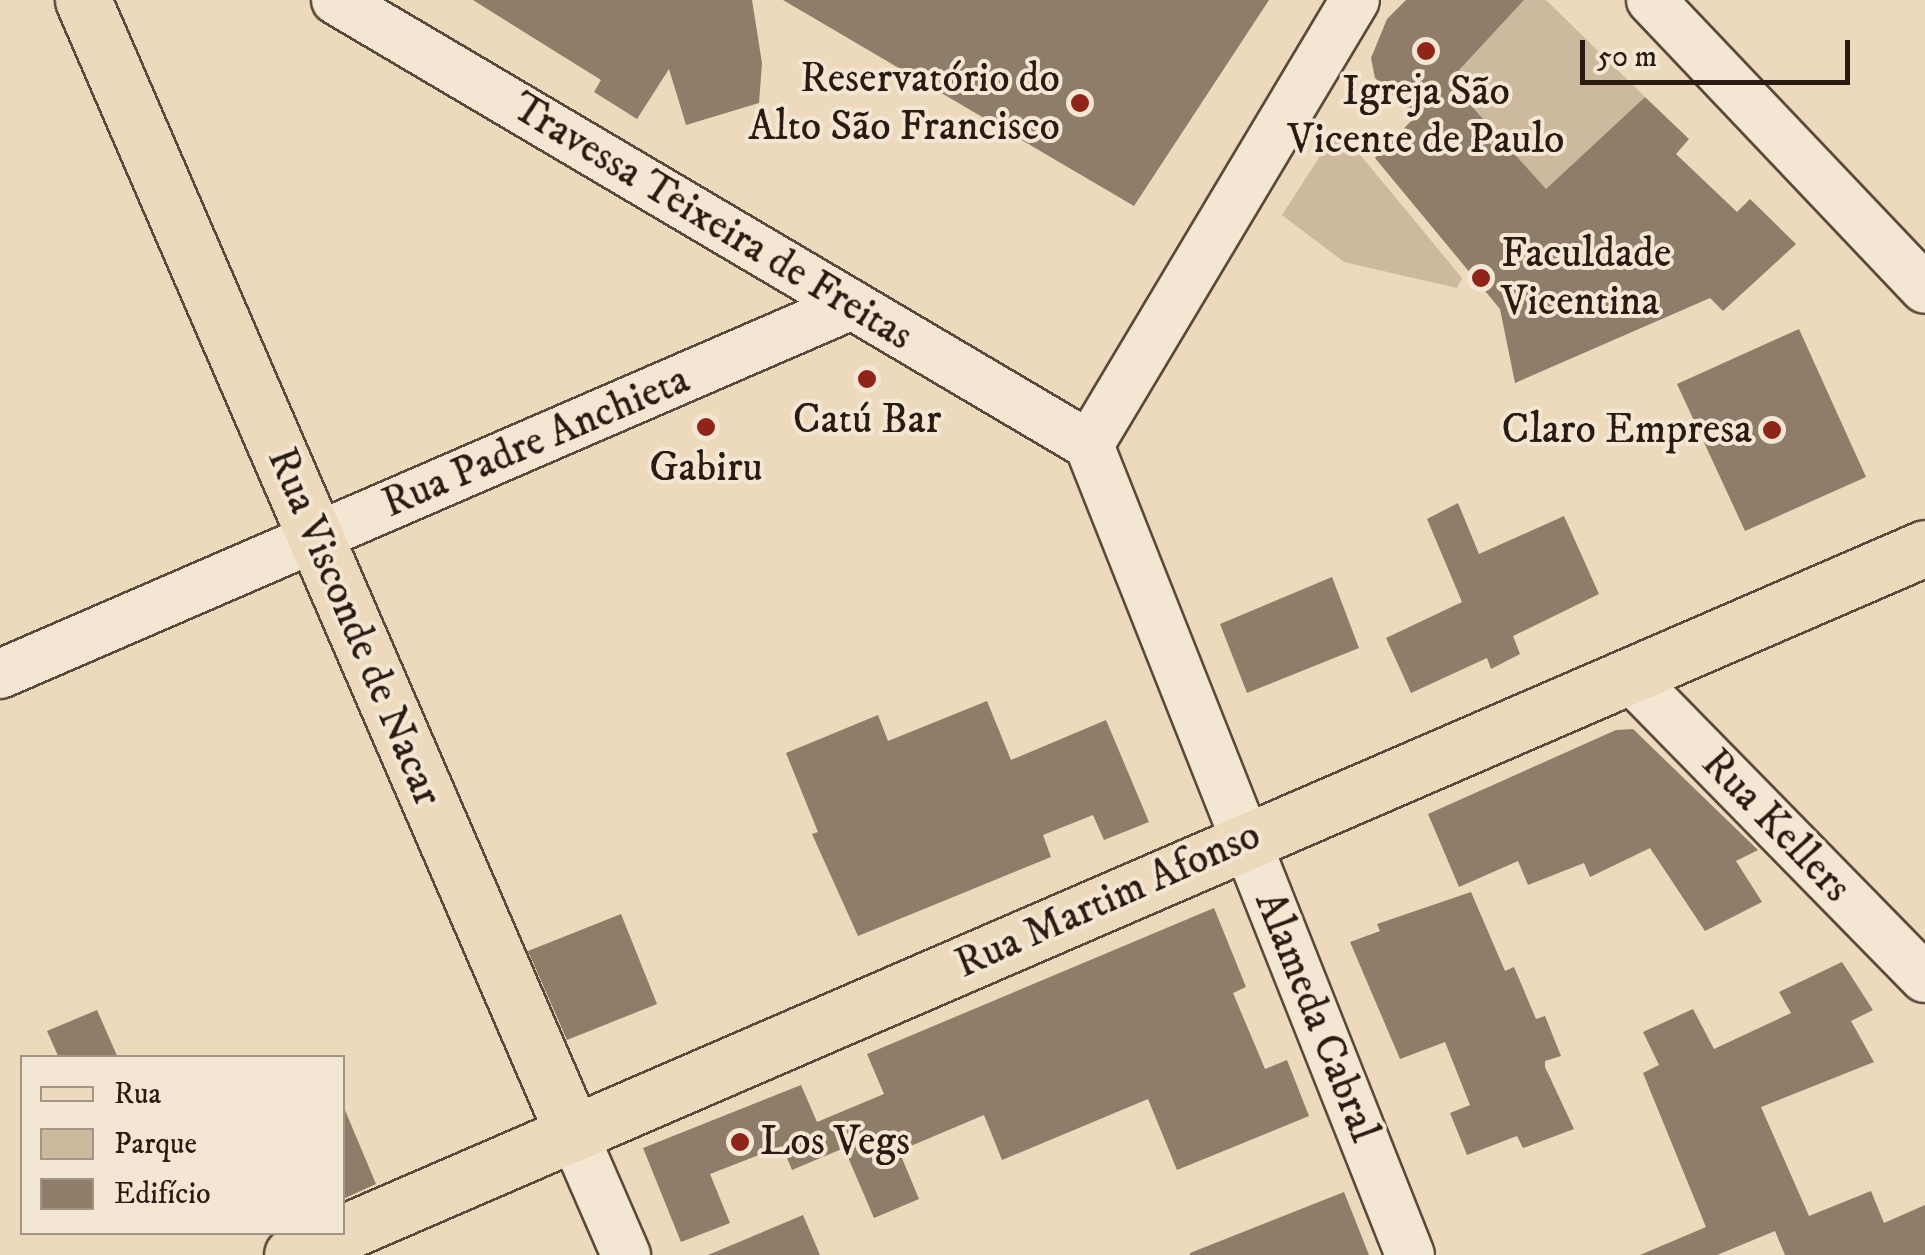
<!DOCTYPE html>
<meta charset="utf-8">
<style>
body{margin:0}
#map{position:relative;width:1925px;height:1255px;overflow:hidden;background:#edd9bb;font-family:"IM FELL DW Pica",serif}
div>[style]{position:absolute}
.green>*{inset:0;background:#ccb99e}
.building>*{inset:0;background:#8f7d69}
.roads{filter:drop-shadow(2px 0 #5b4a3c) drop-shadow(-2px 0 #5b4a3c) drop-shadow(0 2px #5b4a3c) drop-shadow(0 -2px #5b4a3c)}
.minor>*{height:48px;margin:-24px;padding:0 24px;transform-origin:24px;border-radius:24px;background:#f3e6d3}
.major>*{height:55px;margin:-27.5px;padding:0 27.5px;transform-origin:27.5px;border-radius:27.5px;background:#edd9bb}
.dots>*{width:28px;height:28px;translate:-50% -50%;box-sizing:border-box;border:5px solid #f3e6d3;border-radius:50%}
span{translate:-50% -50%;white-space:nowrap;text-align:center;line-height:1.15;-webkit-text-stroke:8px #f3e6d3;paint-order:stroke}
.poi-label{font-size:42px;color:#2a1a11}
.right{translate:-100% -50%;text-align:right}
.left{translate:0 -50%;text-align:left}
.street-label{font-size:42px;color:#2a1a11}
.legend{position:absolute;left:20px;top:1055px;width:325px;height:180px;box-sizing:border-box;background:#f3e6d3;border:2px solid #a39485;margin:0;padding:12px 18px;list-style:none;font-size:30px;color:#2a1a11}
.legend li{display:flex;align-items:center;gap:20px;height:50px}
.legend b{width:50px;border:2px solid #a39485}
.scale{position:absolute;left:1580px;top:40px;width:270px;height:45px;box-sizing:border-box;border:5px solid #2a1a11;border-top:0;padding-left:12px;font-size:30px;line-height:35px;white-space:nowrap;color:#2a1a11;-webkit-text-stroke:8px #f3e6d3;paint-order:stroke}
</style>
<div id="map">
<div class="green">
<div style="clip-path:polygon(1524px 0,1546px 0,1645px 97px,1546px 189px,1449px 81px)"></div>
<div style="clip-path:polygon(1338px 128px,1462px 278px,1457px 288px,1344px 262px,1282px 215px)"></div>
</div>
<div class="building">
<div style="clip-path:polygon(473px 0,752px 0,762px 63px,759px 103px,686px 125px,669px 69px,637px 119px,594px 92px,601px 80px)"></div>
<div style="clip-path:polygon(783px 0,1269px 0,1134px 206px)"></div>
<div style="clip-path:polygon(1406px 0,1524px 0,1449px 81px,1546px 189px,1645px 97px,1689px 139px,1676px 154px,1737px 212px,1750px 199px,1796px 244px,1723px 311px,1710px 298px,1515px 383px,1500px 309px,1375px 158px,1415px 117px,1375px 78px,1371px 58px,1387px 19px)"></div>
<div style="clip-path:polygon(1799px 329px,1866px 477px,1745px 531px,1677px 384px)"></div>
<div style="clip-path:polygon(1458px 503px,1479px 554px,1564px 516px,1599px 594px,1513px 636px,1520px 654px,1491px 669px,1487px 658px,1411px 693px,1386px 638px,1462px 602px,1427px 519px)"></div>
<div style="clip-path:polygon(1332px 577px,1359px 648px,1247px 693px,1220px 624px)"></div>
<div style="clip-path:polygon(987px 701px,1011px 760px,1106px 720px,1149px 822px,1104px 840px,1093px 815px,1043px 835px,1051px 857px,858px 936px,812px 834px,818px 832px,786px 753px,878px 715px,888px 741px)"></div>
<div style="clip-path:polygon(1633px 729px,1758px 850px,1736px 861px,1762px 902px,1705px 931px,1650px 848px,1590px 877px,1584px 863px,1528px 885px,1518px 861px,1459px 887px,1428px 814px,1616px 730px)"></div>
<div style="clip-path:polygon(1471px 892px,1505px 971px,1514px 967px,1536px 1019px,1545px 1016px,1561px 1056px,1545px 1061px,1545px 1067px,1574px 1129px,1523px 1148px,1517px 1136px,1467px 1155px,1450px 1113px,1470px 1105px,1445px 1042px,1400px 1059px,1350px 942px,1380px 931px,1377px 924px)"></div>
<div style="clip-path:polygon(1214px 908px,1246px 987px,1233px 993px,1265px 1069px,1287px 1060px,1309px 1116px,1177px 1170px,1148px 1099px,1002px 1160px,984px 1115px,899px 1151px,919px 1199px,874px 1218px,844px 1148px,792px 1170px,782px 1146px,710px 1174px,730px 1223px,681px 1242px,643px 1148px,801px 1085px,817px 1122px,884px 1094px,867px 1054px)"></div>
<div style="clip-path:polygon(621px 914px,657px 1004px,567px 1040px,528px 951px)"></div>
<div style="clip-path:polygon(1842px 962px,1873px 1010px,1851px 1021px,1874px 1062px,1761px 1107px,1809px 1216px,1871px 1191px,1884px 1223px,1925px 1205px,1925px 1255px,1785px 1255px,1775px 1231px,1717px 1255px,1640px 1255px,1706px 1227px,1643px 1073px,1659px 1065px,1643px 1032px,1693px 1009px,1714px 1049px,1791px 1013px,1779px 992px)"></div>
<div style="clip-path:polygon(97px 1010px,118px 1058px,59px 1058px,47px 1031px)"></div>
<div style="clip-path:polygon(342px 1103px,376px 1184px,343px 1199px,342px 1198px)"></div>
<div style="clip-path:polygon(1344px 1192px,1369px 1255px,1190px 1255px,1190px 1253px)"></div>
<div style="clip-path:polygon(803px 1215px,820px 1255px,708px 1255px)"></div>
</div>
<div class="roads">
<div class="minor">
<div style="left:336px;top:0;width:875px;rotate:30.58deg"></div>
<div style="left:1651px;top:0;width:398px;rotate:46.5deg"></div>
<div style="left:1089px;top:445px;width:871px;rotate:68.38deg"></div>
<div style="left:1089px;top:445px;width:518px;rotate:-59.13deg"></div>
<div style="left:0;top:674px;width:928px;rotate:-23.42deg"></div>
<div style="left:1628px;top:675px;width:424px;rotate:45.6deg"></div>
<div style="left:573px;top:1133px;width:133px;rotate:66.5deg"></div>
</div>
<div class="major">
<div style="left:83px;top:0;width:1234px;rotate:66.61deg"></div>
<div style="left:292px;top:1255px;width:1779px;rotate:-23.41deg"></div>
</div>
</div>
<div class="dots">
<div style="left:1426px;top:51px;background:#8f2418"></div>
<div style="left:1080px;top:103px;background:#8f2418"></div>
<div style="left:1481px;top:278px;background:#8f2418"></div>
<div style="left:867px;top:379px;background:#8f2418"></div>
<div style="left:706px;top:427px;background:#8f2418"></div>
<div style="left:1772px;top:430px;background:#8f2418"></div>
<div style="left:740px;top:1142px;background:#8f2418"></div>
</div>
<div class="poi-label">
<span class="right" style="left:1060px;top:103px">Reservatório do<br>Alto São Francisco</span>
<span style="left:1426px;top:116px">Igreja São<br>Vicente de Paulo</span>
<span class="left" style="left:1501px;top:278px">Faculdade<br>Vicentina</span>
<span style="left:867px;top:420px">Catú Bar</span>
<span class="right" style="left:1752px;top:430px">Claro Empresa</span>
<span style="left:706px;top:468px">Gabiru</span>
<span class="left" style="left:760px;top:1142px">Los Vegs</span>
</div>
<div class="street-label">
<span style="left:712px;top:222px;rotate:31deg">Travessa Teixeira de Freitas</span>
<span style="left:536px;top:442px;rotate:-23deg">Rua Padre Anchieta</span>
<span style="left:354px;top:627px;rotate:67deg">Rua Visconde de Nacar</span>
<span style="left:1776px;top:826px;rotate:46deg">Rua Kellers</span>
<span style="left:1108px;top:900px;rotate:-24deg">Rua Martim Afonso</span>
<span style="left:1316px;top:1017px;rotate:68deg">Alameda Cabral</span>
</div>
<ul class="legend">
<li><b style="height:12px;background:#edd9bb"></b>Rua</li>
<li><b style="height:28px;background:#ccb99e"></b>Parque</li>
<li><b style="height:28px;background:#8f7d69"></b>Edifício</li>
</ul>
<div class="scale">50 m</div>
</div>
